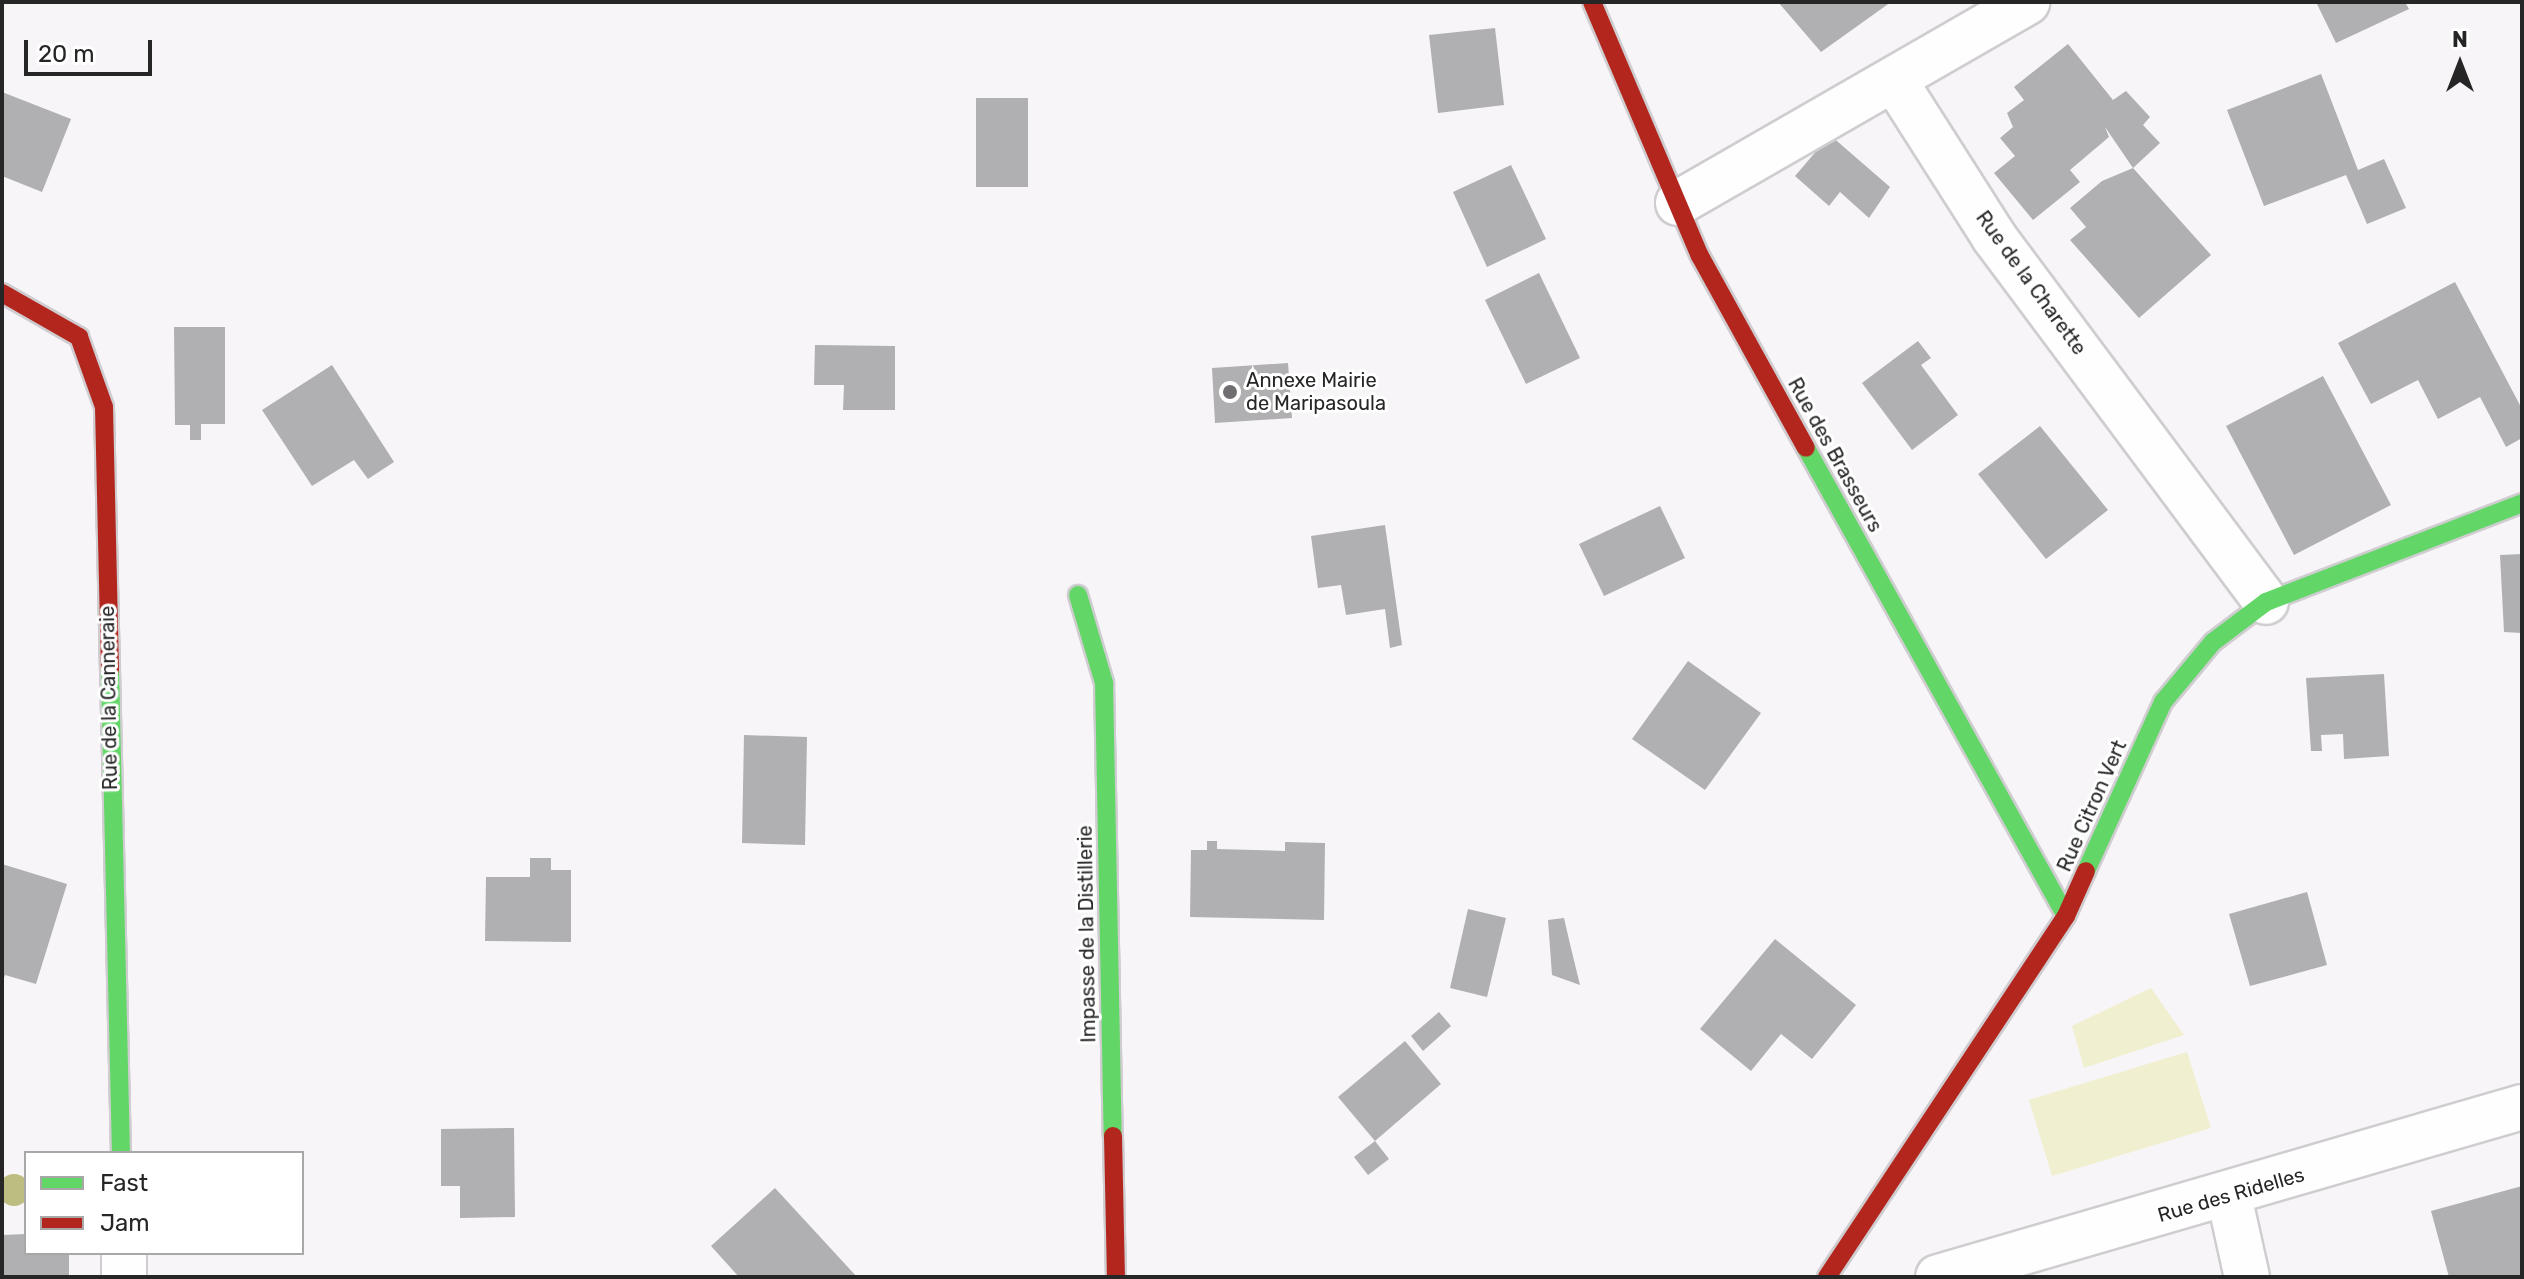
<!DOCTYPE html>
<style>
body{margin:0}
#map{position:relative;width:2524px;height:1279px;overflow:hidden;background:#f8f5f8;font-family:Rubik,sans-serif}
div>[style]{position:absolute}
.green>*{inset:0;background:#f0efcf}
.water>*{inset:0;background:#bdbc81}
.round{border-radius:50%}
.building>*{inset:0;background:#b0afb1}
.roads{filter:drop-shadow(2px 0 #cfcdcf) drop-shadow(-2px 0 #cfcdcf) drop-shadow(0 2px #cfcdcf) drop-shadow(0 -2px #cfcdcf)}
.street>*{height:44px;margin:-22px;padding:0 22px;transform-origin:22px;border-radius:22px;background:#fefefe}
.fast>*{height:18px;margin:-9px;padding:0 9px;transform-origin:9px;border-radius:9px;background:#63d668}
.jam>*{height:18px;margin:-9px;padding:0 9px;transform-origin:9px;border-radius:9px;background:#b3261e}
.dots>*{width:22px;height:22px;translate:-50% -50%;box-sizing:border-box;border:4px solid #fff;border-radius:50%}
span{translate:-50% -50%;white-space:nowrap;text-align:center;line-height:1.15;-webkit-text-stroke:6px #fff;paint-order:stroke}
.street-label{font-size:20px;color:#272627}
.poi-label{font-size:20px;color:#272627}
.left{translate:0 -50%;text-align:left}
.frame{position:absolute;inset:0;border:4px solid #272627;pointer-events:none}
.legend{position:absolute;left:24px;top:1151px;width:280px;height:104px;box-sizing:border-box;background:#fff;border:2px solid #a9a8a9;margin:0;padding:10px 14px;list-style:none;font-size:24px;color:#272627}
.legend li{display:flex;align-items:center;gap:16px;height:40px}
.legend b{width:40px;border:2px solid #a9a8a9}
.north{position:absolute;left:2420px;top:24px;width:80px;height:80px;-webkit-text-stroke:6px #fff;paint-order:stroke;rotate:0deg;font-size:22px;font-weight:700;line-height:32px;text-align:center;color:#272627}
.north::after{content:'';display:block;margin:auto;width:28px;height:36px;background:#272627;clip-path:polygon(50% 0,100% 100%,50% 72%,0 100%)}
.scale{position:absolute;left:24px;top:40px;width:128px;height:36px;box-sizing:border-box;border:4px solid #272627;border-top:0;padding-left:10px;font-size:24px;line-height:28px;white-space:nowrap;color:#272627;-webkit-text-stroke:6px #fff;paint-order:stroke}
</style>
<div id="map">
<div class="green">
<div style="clip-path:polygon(2151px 988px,2184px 1035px,2084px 1068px,2072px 1026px)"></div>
<div style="clip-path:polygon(2187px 1052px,2211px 1128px,2052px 1176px,2029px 1100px)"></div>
</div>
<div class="water">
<div class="round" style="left:-2px;top:1174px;width:32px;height:32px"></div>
</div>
<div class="building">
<div style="clip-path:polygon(1778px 2px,1891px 2px,1821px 52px)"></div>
<div style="clip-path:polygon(2316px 2px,2405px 2px,2409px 9px,2336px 43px)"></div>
<div style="clip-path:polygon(1495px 28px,1504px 105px,1438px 113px,1429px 35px)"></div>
<div style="clip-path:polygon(2068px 44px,2113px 100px,2126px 91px,2150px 117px,2143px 125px,2160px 143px,2133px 168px,2105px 127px,2109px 137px,2070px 170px,2080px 182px,2033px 220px,1994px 173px,2015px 156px,2000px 138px,2013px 127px,2007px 113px,2024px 100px,2014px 87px)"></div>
<div style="clip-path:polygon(2321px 74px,2358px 170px,2384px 159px,2406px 208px,2367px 224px,2346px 175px,2264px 206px,2227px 110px)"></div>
<div style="clip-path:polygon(2px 92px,71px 119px,42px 192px,2px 176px)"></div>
<div style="clip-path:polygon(976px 98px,1028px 98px,1028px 187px,976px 187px)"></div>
<div style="clip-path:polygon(1830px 135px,1890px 187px,1869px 218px,1840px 192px,1829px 206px,1795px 176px)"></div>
<div style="clip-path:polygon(1511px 165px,1546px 239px,1487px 267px,1453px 192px)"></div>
<div style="clip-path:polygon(2133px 168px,2211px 255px,2139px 318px,2070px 240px,2086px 227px,2070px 208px,2102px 181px)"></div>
<div style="clip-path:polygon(1539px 273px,1580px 358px,1526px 384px,1485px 300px)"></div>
<div style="clip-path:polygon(2455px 282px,2522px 409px,2522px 438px,2506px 447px,2480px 397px,2438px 419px,2418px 380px,2371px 404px,2338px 343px)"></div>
<div style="clip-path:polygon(174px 327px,225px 327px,225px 424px,201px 424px,201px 440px,190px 440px,190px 425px,175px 425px)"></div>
<div style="clip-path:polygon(1918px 341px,1931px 358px,1921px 365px,1958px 415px,1912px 450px,1862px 383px)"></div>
<div style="clip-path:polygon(815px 345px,895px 346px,895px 410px,843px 410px,844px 385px,814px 385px)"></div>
<div style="clip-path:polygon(1288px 363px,1292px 418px,1215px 423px,1212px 368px)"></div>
<div style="clip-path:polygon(332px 365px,394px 462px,368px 479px,354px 460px,312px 486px,262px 410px)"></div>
<div style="clip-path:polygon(2323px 376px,2391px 505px,2294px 555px,2226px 426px)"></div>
<div style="clip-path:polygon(2040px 426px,2108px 510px,2046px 559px,1978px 474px)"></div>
<div style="clip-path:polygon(1660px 506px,1685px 558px,1604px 596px,1579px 544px)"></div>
<div style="clip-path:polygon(1385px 525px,1402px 645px,1390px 648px,1385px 609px,1346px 615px,1341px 585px,1318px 588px,1311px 536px)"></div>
<div style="clip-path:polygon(2522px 554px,2522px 633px,2504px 632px,2500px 555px)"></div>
<div style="clip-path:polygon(1688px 661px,1761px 713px,1705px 790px,1632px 739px)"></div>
<div style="clip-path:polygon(2384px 674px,2389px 756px,2344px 759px,2343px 734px,2321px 735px,2322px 751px,2311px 751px,2306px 678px)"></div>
<div style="clip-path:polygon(744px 735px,807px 737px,805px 845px,742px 843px)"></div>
<div style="clip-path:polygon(1207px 841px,1217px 841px,1217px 849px,1285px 851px,1285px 842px,1325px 843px,1324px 920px,1190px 917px,1191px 850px,1207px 850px)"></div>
<div style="clip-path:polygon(530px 858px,551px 858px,551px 870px,571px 870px,571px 942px,485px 941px,486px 877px,530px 877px)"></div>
<div style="clip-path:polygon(2px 864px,67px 884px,36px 984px,5px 975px,2px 984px)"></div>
<div style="clip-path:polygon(2307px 892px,2327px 965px,2250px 986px,2229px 914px)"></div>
<div style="clip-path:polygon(1468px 909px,1506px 918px,1487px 997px,1450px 988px)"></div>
<div style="clip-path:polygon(1564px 918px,1570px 944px,1580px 985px,1552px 975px,1548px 920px)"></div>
<div style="clip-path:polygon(1775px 939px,1856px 1005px,1812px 1059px,1781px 1034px,1751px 1071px,1700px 1029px)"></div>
<div style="clip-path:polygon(1439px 1012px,1451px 1026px,1423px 1051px,1411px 1036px)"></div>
<div style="clip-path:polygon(1405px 1041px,1441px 1084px,1375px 1141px,1389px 1159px,1368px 1175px,1354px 1157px,1375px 1141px,1338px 1097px)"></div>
<div style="clip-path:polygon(514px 1128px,515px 1217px,460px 1218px,460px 1186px,441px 1186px,441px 1129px)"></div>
<div style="clip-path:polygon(2522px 1186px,2522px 1277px,2449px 1277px,2431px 1211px)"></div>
<div style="clip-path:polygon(775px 1188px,857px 1277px,739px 1277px,711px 1246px)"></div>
<div style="clip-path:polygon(26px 1234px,26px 1253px,69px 1253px,69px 1277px,2px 1277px,2px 1235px)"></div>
</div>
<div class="roads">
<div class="street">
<div style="left:1896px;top:83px;width:183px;rotate:57.5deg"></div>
<div style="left:1994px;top:237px;width:455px;rotate:53.3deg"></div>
<div style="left:1678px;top:203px;width:403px;rotate:-29.9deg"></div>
<div style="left:2229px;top:1196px;width:83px;rotate:77.5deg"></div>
<div style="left:124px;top:1253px;width:24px;rotate:90deg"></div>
<div style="left:1938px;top:1277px;width:608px;rotate:-16.23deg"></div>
</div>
<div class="fast">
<div style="left:1806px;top:448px;width:535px;rotate:60.95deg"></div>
<div style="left:1078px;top:595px;width:92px;rotate:73.5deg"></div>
<div style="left:1104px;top:683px;width:453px;rotate:88.9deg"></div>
<div style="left:110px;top:670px;width:483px;rotate:88.7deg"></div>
<div style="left:2086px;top:871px;width:186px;rotate:-65.5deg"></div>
<div style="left:2163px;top:702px;width:78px;rotate:-50.2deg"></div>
<div style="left:2213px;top:642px;width:66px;rotate:-37deg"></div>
<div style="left:2266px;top:602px;width:274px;rotate:-21.1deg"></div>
</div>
<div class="jam">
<div style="left:1592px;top:2px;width:276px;rotate:67deg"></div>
<div style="left:1700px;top:256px;width:219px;rotate:61.1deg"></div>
<div style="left:2px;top:293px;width:89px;rotate:29.7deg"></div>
<div style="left:79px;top:337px;width:74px;rotate:70.3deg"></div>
<div style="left:104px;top:407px;width:263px;rotate:88.7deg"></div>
<div style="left:1113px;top:1136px;width:141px;rotate:88.8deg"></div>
<div style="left:1827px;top:1277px;width:433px;rotate:-56.5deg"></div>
<div style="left:2066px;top:916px;width:49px;rotate:-66deg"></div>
</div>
</div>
<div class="dots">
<div style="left:1230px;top:392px;background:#706e70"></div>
</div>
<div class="street-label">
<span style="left:2031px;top:283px;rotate:54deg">Rue de la Charette</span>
<span style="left:1835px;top:455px;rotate:61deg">Rue des Brasseurs</span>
<span style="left:109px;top:698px;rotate:-91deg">Rue de la Canneraie</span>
<span style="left:2092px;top:806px;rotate:-66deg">Rue Citron Vert</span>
<span style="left:1087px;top:934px;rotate:-91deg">Impasse de la Distillerie</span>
<span style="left:2231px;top:1195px;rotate:-16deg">Rue des Ridelles</span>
</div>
<div class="poi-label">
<span class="left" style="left:1246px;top:392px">Annexe Mairie<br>de Maripasoula</span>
</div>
<div class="frame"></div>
<ul class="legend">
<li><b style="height:10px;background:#63d668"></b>Fast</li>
<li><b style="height:10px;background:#b3261e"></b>Jam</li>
</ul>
<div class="north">N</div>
<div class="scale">20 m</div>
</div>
